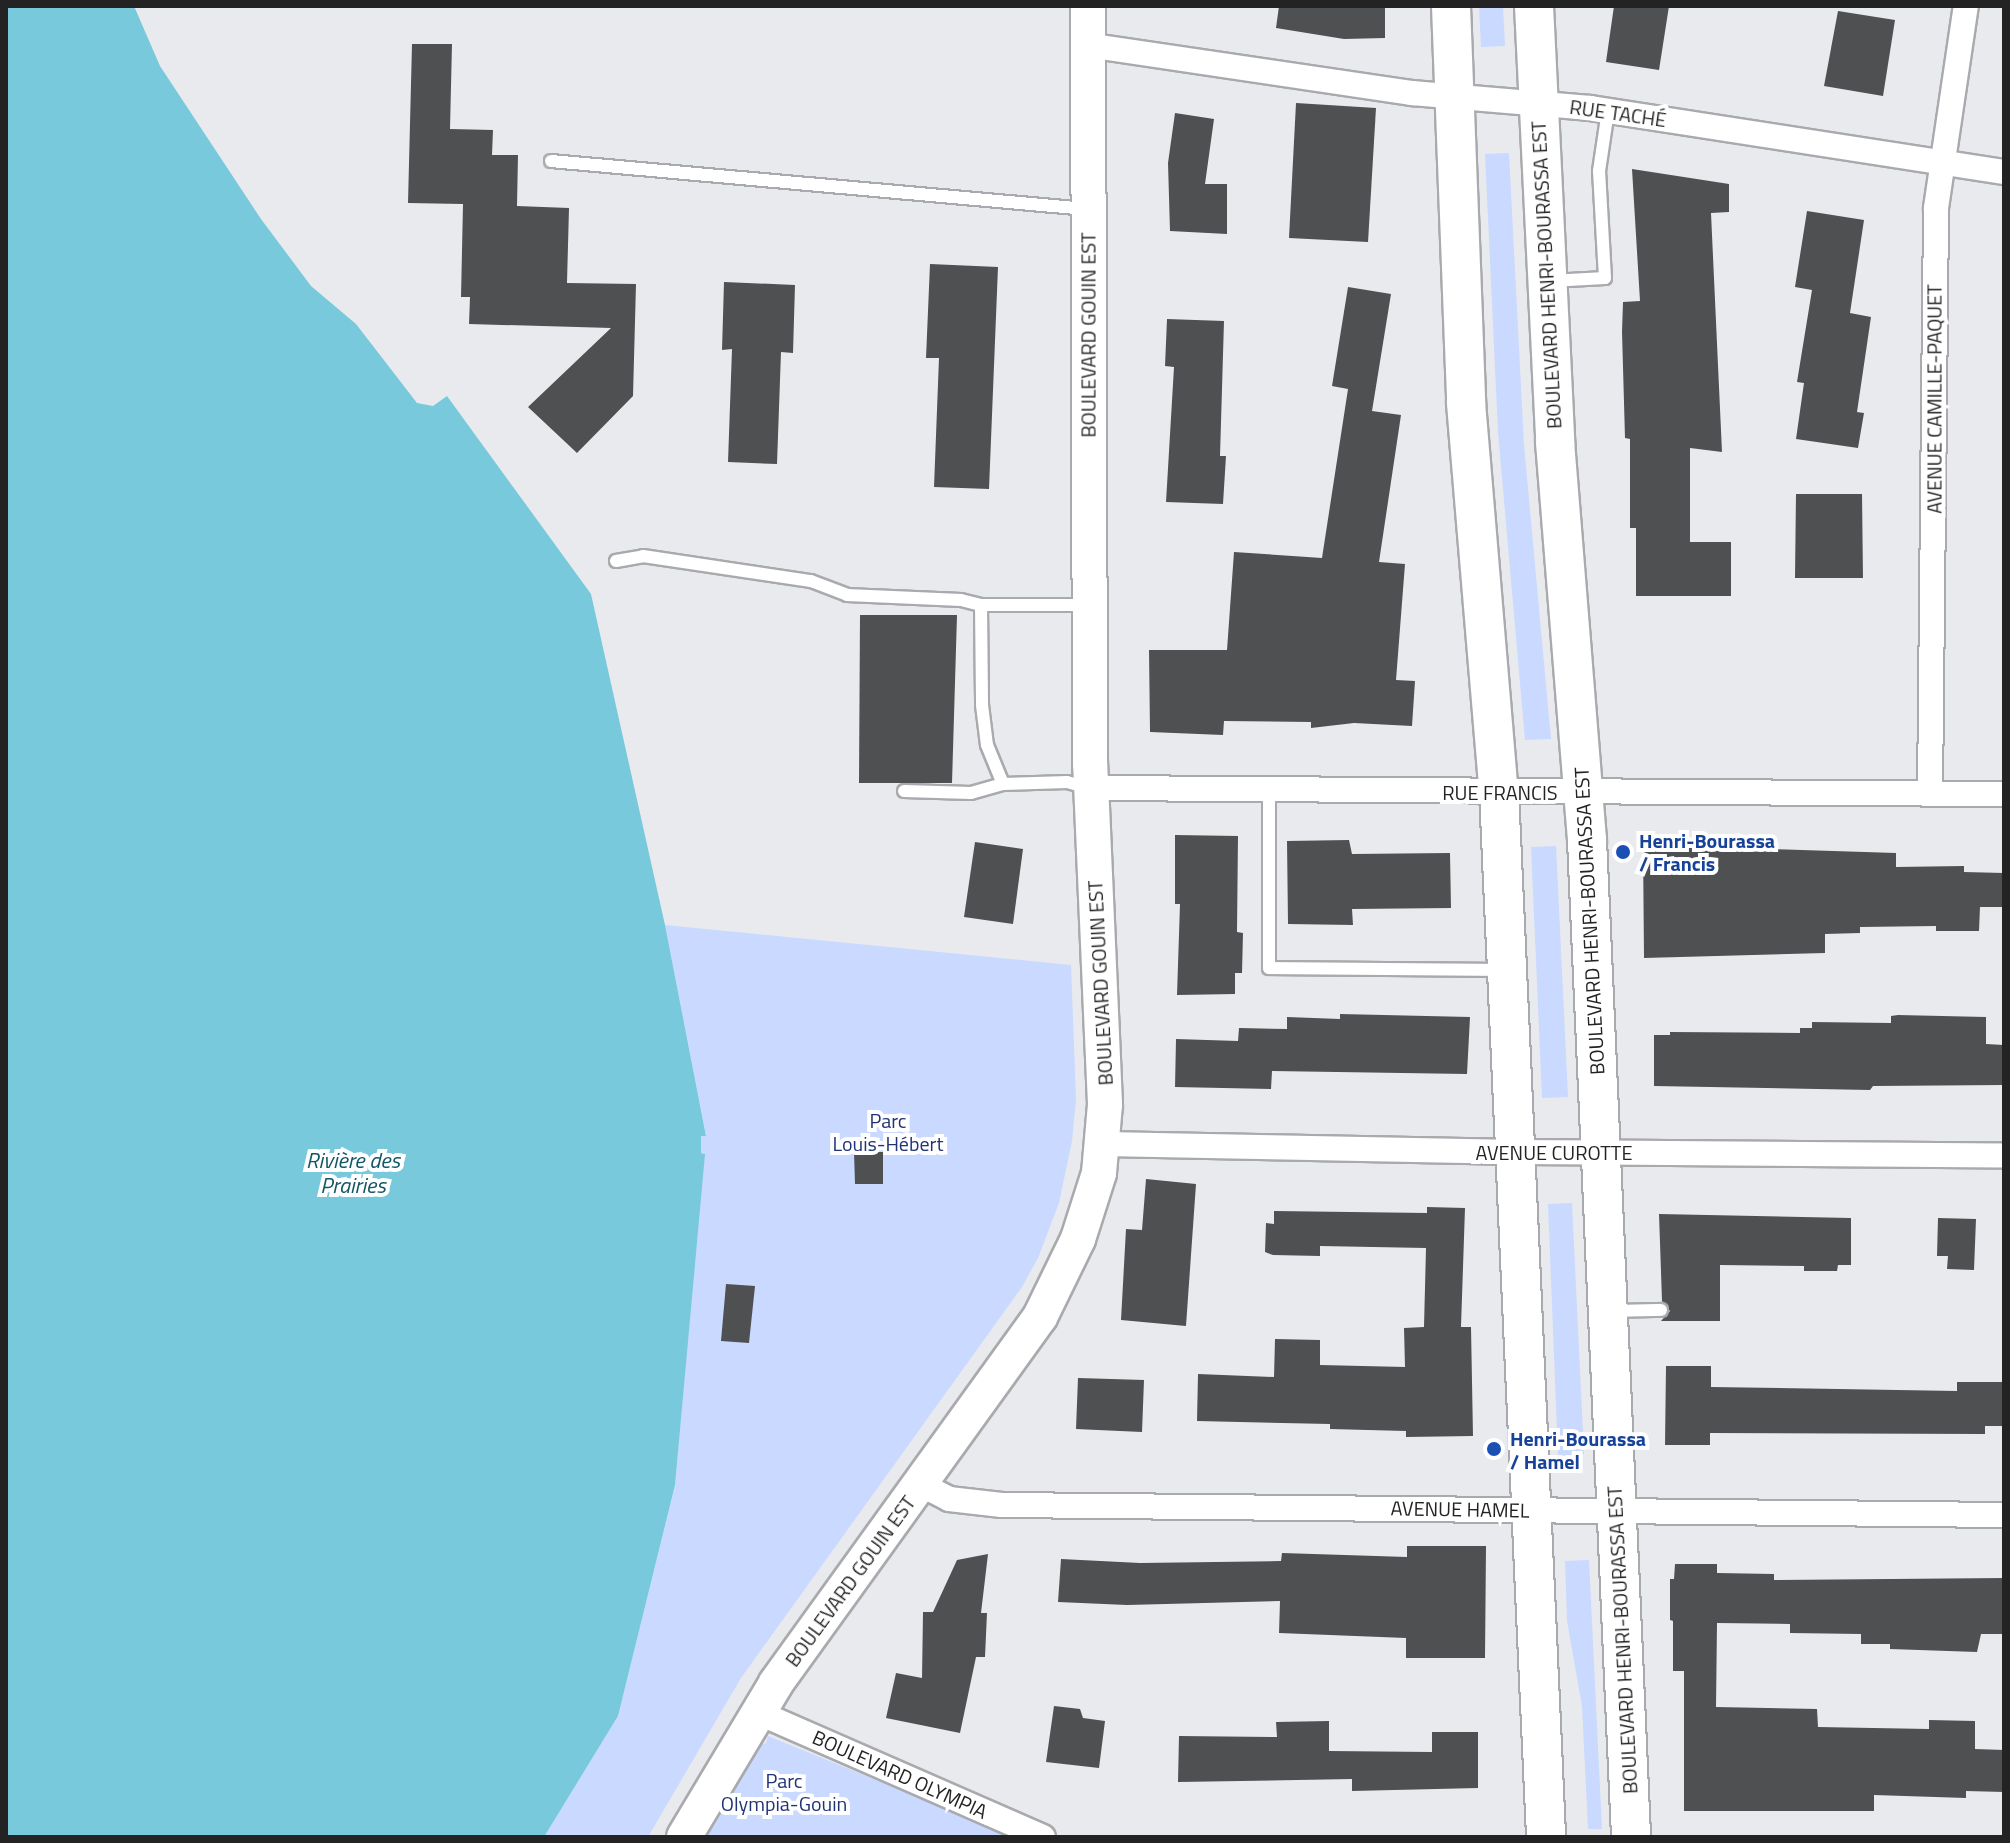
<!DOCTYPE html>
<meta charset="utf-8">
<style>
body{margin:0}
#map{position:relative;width:2010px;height:1843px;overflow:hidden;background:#e9eaed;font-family:"Titillium Web",sans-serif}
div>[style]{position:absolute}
.green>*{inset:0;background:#c9d9ff}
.water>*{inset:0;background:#78c9dc}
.building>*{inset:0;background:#4f5052}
.roads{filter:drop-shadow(2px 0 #a9aaad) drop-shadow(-2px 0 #a9aaad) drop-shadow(0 2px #a9aaad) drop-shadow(0 -2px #a9aaad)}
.lane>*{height:12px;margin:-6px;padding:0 6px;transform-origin:6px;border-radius:6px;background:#fff}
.street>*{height:24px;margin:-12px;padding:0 12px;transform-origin:12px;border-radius:12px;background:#fff}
.secondary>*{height:34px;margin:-17px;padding:0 17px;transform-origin:17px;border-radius:17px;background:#fff}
.primary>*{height:38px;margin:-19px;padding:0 19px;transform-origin:19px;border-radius:19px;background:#fff}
.dots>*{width:22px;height:22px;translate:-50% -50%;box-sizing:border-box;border:4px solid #fff;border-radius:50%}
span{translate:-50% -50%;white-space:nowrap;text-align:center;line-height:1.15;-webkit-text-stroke:8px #fff;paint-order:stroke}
.street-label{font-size:20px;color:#232324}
.transit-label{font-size:20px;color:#164399;font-weight:700}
.left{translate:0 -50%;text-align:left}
.park-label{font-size:20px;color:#203374}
.water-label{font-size:22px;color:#115764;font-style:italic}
.frame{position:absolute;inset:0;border:8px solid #232324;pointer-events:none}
</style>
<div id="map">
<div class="green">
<div style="clip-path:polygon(1479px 6px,1503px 6px,1505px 46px,1481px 47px)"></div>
<div style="clip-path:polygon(1509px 153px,1524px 445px,1551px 739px,1525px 740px,1498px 432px,1485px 154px)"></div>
<div style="clip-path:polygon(1556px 846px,1568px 1097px,1542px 1098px,1531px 847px)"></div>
<div style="clip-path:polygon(665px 925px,1071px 965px,1076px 1100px,1072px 1141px,1059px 1203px,1038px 1258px,1022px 1287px,741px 1678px,648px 1837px,544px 1837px,618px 1716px,675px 1485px,704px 1153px,701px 1153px,701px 1135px,706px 1135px)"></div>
<div style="clip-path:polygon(1572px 1203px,1584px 1454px,1558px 1456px,1548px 1204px)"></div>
<div style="clip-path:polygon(1589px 1560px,1602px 1829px,1588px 1829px,1582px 1706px,1567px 1621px,1565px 1561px)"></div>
<div style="clip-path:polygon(768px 1736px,1016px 1837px,705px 1837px,758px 1745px,766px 1743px)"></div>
</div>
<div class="water">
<div style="clip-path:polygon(6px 6px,134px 6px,160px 66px,261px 219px,311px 286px,356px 324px,417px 403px,433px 406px,447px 396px,591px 594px,665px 925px,706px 1136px,701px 1136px,701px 1153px,705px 1154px,675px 1485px,618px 1716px,544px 1837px,6px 1837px)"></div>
</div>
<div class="building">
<div style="clip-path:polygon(1279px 6px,1385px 6px,1385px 38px,1344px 39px,1276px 28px)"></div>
<div style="clip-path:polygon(1614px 6px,1669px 6px,1659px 70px,1606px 62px)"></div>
<div style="clip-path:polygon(1838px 11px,1895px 20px,1883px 96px,1824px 86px)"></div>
<div style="clip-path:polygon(412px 44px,452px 44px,450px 129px,493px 130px,492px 155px,518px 155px,517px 206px,569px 208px,567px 283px,636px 284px,633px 396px,577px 453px,528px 407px,611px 328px,469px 324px,470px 297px,461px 297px,463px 204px,408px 203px)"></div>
<div style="clip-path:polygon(1296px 103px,1376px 108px,1368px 242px,1289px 238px)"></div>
<div style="clip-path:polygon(1175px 113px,1214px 119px,1205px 184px,1227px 184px,1227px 234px,1170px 231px,1168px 163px)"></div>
<div style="clip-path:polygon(1632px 169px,1729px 184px,1729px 212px,1711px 213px,1722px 452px,1690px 448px,1690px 542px,1731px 542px,1731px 596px,1636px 596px,1636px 528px,1630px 528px,1630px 439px,1625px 438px,1622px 332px,1623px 302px,1640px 301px)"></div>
<div style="clip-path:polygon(1807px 211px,1864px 220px,1850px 313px,1871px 317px,1857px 412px,1864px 413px,1858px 448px,1796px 439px,1804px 383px,1797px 382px,1812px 290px,1795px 287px)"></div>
<div style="clip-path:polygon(930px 264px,998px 267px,989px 489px,934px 487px,939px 358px,926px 358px)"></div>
<div style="clip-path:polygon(724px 282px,795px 285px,793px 353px,781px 352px,777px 464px,728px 462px,732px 349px,722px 350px)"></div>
<div style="clip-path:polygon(1348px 287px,1391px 294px,1372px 411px,1401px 415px,1379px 562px,1405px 564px,1396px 680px,1415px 681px,1412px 726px,1354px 723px,1311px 728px,1311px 722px,1224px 721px,1223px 735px,1150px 732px,1149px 650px,1227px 650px,1234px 552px,1322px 558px,1348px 389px,1332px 386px)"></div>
<div style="clip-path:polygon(1167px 319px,1224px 321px,1220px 456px,1226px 456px,1223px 504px,1166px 502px,1174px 367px,1165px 366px)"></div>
<div style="clip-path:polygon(1796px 494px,1862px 494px,1863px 578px,1795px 578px)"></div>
<div style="clip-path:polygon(860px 615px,957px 615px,952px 783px,859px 783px)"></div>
<div style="clip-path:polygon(1175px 835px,1238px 836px,1237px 932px,1243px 933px,1242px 973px,1235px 973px,1235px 994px,1177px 995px,1180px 904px,1175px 904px)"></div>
<div style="clip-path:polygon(1349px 840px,1352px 854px,1450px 853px,1451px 908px,1352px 909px,1353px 925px,1288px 924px,1287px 841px)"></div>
<div style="clip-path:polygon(975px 842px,1023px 849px,1013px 924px,964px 917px)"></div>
<div style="clip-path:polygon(1643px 845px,1896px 853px,1896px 867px,1964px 866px,1964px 872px,2004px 873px,2004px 907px,1980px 907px,1979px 931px,1936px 931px,1936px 926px,1860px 927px,1860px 933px,1825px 934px,1825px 953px,1644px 958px)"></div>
<div style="clip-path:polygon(1340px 1014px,1470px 1017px,1467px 1074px,1272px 1071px,1271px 1089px,1175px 1087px,1176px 1039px,1238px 1041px,1239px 1028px,1287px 1029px,1287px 1017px,1340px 1019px)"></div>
<div style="clip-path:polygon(1898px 1015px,1986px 1017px,1986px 1044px,2004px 1045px,2004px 1085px,1873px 1086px,1870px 1090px,1654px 1086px,1654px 1035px,1670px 1035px,1670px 1032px,1800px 1033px,1800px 1028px,1812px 1028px,1812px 1022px,1891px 1023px,1891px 1016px)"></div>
<div style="clip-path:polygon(854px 1152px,883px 1152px,883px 1184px,855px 1184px)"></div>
<div style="clip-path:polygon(1146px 1179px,1196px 1184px,1186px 1326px,1121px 1320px,1126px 1229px,1142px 1230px)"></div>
<div style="clip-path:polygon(1427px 1207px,1465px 1208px,1461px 1327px,1471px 1327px,1473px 1436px,1406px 1437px,1406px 1431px,1330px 1429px,1330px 1424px,1197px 1421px,1198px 1374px,1274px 1377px,1275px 1339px,1320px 1340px,1320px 1365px,1405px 1367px,1404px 1328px,1424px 1327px,1426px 1248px,1320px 1246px,1320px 1256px,1273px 1255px,1265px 1252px,1266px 1223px,1274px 1224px,1274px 1211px,1427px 1213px)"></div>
<div style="clip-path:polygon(1659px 1214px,1851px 1218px,1851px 1265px,1838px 1265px,1837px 1271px,1804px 1271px,1804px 1266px,1720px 1265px,1720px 1321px,1661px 1321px,1670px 1311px,1662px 1301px)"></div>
<div style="clip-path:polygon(1938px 1218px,1976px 1219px,1974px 1270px,1947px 1269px,1948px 1256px,1937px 1256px)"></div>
<div style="clip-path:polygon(726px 1284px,755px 1286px,749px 1343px,721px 1341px)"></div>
<div style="clip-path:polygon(1666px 1366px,1711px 1366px,1711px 1387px,1957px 1391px,1957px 1382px,2004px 1382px,2004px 1426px,1985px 1426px,1985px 1434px,1710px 1433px,1710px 1445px,1665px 1445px)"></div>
<div style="clip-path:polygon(1078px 1378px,1144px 1380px,1142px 1432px,1076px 1429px)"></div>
<div style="clip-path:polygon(1407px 1546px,1486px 1546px,1485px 1658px,1406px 1658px,1406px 1638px,1279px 1633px,1280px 1601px,1127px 1605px,1058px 1602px,1061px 1559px,1140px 1563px,1281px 1561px,1282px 1553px,1407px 1557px)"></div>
<div style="clip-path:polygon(988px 1554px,981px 1613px,987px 1613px,985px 1657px,976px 1657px,960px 1733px,886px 1718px,896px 1673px,922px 1678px,923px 1612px,933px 1612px,957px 1560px)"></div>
<div style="clip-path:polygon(1675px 1564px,1717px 1564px,1717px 1573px,1774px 1574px,1774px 1580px,2004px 1578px,2004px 1634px,1981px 1634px,1977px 1652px,1890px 1649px,1890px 1644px,1861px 1644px,1861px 1634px,1790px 1633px,1790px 1624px,1717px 1623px,1716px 1707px,1817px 1709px,1818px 1727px,1929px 1729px,1929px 1720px,1975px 1721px,1975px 1749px,2004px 1750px,2004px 1792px,1966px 1791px,1966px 1798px,1874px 1795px,1874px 1811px,1684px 1811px,1684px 1671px,1673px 1671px,1673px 1621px,1670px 1620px,1670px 1579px,1674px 1579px)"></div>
<div style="clip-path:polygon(1054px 1706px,1080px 1709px,1083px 1718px,1105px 1721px,1099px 1768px,1046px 1762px)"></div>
<div style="clip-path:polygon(1329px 1721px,1329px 1751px,1432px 1752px,1432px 1732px,1478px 1732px,1478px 1788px,1352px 1791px,1352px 1779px,1178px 1782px,1179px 1736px,1277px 1737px,1276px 1722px)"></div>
</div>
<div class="roads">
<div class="lane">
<div style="left:551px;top:161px;width:538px;rotate:5.12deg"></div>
<div style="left:1550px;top:281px;width:55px;rotate:-3.1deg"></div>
<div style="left:1605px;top:278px;width:107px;rotate:-93.2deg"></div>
<div style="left:1599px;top:171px;width:61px;rotate:-81.5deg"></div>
<div style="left:616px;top:561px;width:27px;rotate:-10deg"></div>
<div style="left:643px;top:556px;width:170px;rotate:8.5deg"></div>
<div style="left:811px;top:581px;width:39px;rotate:21deg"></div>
<div style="left:847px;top:595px;width:114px;rotate:2.5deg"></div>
<div style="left:961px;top:600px;width:21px;rotate:14deg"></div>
<div style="left:1087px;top:605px;width:106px;rotate:180deg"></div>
<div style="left:981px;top:605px;width:100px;rotate:89.4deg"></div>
<div style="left:982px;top:705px;width:40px;rotate:82.9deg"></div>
<div style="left:987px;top:745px;width:42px;rotate:67.7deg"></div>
<div style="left:1003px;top:784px;width:64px;rotate:-1.8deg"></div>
<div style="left:1067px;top:782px;width:23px;rotate:15deg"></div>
<div style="left:1269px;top:790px;width:178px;rotate:90deg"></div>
<div style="left:1269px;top:968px;width:234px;rotate:0.5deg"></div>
<div style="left:904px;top:791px;width:67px;rotate:1.7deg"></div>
<div style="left:971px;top:793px;width:33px;rotate:-16deg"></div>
<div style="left:1612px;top:1311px;width:49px;rotate:-1.2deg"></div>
</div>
<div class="street">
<div style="left:1087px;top:45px;width:329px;rotate:8.4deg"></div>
<div style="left:1412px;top:93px;width:179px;rotate:4.8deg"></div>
<div style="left:1590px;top:108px;width:419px;rotate:8.8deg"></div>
<div style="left:1091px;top:788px;width:913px;rotate:0.38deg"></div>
<div style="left:1930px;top:794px;width:586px;rotate:-89.41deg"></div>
<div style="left:1936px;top:208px;width:204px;rotate:-81.6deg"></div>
<div style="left:1104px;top:1144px;width:413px;rotate:1.1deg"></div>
<div style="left:1517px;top:1152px;width:487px;rotate:0.4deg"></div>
<div style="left:920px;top:1484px;width:33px;rotate:27deg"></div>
<div style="left:949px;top:1499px;width:53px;rotate:6.5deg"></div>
<div style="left:1002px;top:1505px;width:1002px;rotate:0.57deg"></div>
<div style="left:757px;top:1712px;width:312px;rotate:23.6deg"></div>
</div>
<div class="secondary">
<div style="left:684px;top:1837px;width:179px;rotate:-59.1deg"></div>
<div style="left:776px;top:1683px;width:451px;rotate:-54.2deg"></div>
<div style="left:1040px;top:1317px;width:87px;rotate:-64deg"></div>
<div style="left:1078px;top:1239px;width:69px;rotate:-72.3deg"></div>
<div style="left:1099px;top:1173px;width:69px;rotate:-85deg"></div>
<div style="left:1105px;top:1104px;width:340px;rotate:-92.5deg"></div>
<div style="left:1090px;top:764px;width:758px;rotate:-90.15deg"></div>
</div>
<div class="primary">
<div style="left:1451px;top:6px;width:397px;rotate:87.8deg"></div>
<div style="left:1466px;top:403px;width:390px;rotate:85.2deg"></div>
<div style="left:1499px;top:792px;width:1046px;rotate:87.42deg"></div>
<div style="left:1534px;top:6px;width:437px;rotate:87.2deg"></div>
<div style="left:1555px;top:442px;width:399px;rotate:85.4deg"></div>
<div style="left:1587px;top:840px;width:998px;rotate:87.47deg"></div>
</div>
</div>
<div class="dots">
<div style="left:1623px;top:852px;background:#1a4fb4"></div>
<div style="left:1494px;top:1449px;background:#1a4fb4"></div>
</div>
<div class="street-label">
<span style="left:1618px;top:113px;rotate:8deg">RUE TACHÉ</span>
<span style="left:1546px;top:275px;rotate:-93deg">BOULEVARD HENRI-BOURASSA EST</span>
<span style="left:1088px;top:335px;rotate:-90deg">BOULEVARD GOUIN EST</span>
<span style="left:1934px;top:399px;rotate:-90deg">AVENUE CAMILLE-PAQUET</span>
<span style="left:1500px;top:792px">RUE FRANCIS</span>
<span style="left:1589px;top:921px;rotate:-93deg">BOULEVARD HENRI-BOURASSA EST</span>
<span style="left:1100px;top:983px;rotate:-93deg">BOULEVARD GOUIN EST</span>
<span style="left:1554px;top:1152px">AVENUE CUROTTE</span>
<span style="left:1460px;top:1509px;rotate:1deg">AVENUE HAMEL</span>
<span style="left:850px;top:1581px;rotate:-54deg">BOULEVARD GOUIN EST</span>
<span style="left:1622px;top:1640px;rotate:-93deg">BOULEVARD HENRI-BOURASSA EST</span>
<span style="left:900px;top:1774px;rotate:24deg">BOULEVARD OLYMPIA</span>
</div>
<div class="transit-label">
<span class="left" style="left:1639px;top:852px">Henri-Bourassa<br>/ Francis</span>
<span class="left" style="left:1510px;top:1450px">Henri-Bourassa<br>/ Hamel</span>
</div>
<div class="park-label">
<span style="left:888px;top:1132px">Parc<br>Louis-Hébert</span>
<span style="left:784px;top:1792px">Parc<br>Olympia-Gouin</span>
</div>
<div class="water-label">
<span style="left:353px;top:1173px">Rivière des<br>Prairies</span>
</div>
<div class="frame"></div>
</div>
